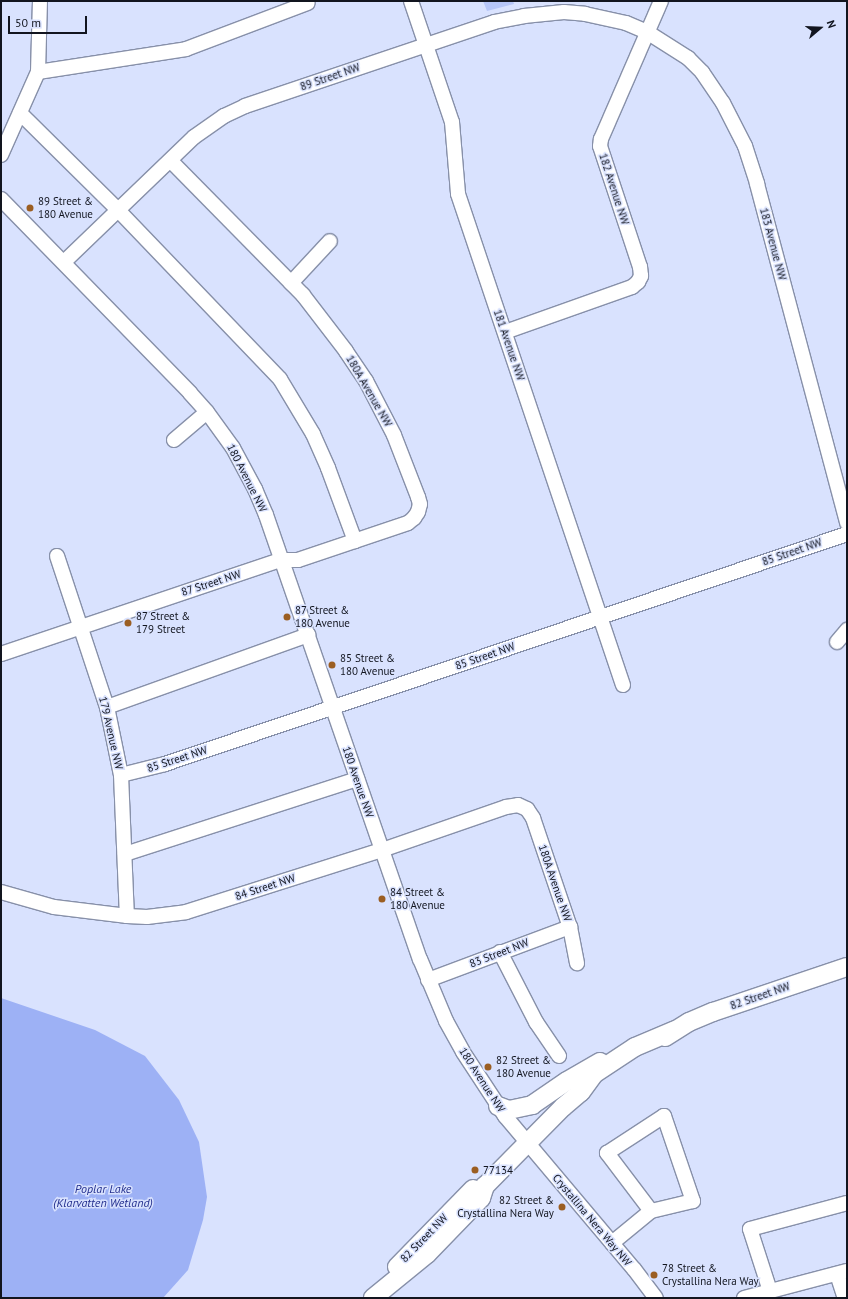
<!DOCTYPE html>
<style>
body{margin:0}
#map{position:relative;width:848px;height:1299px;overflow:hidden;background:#d9e2fe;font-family:"PT Sans",sans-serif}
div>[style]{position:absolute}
.green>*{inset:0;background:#b6c6f8}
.water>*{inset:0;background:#9db1f5}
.roads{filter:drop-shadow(1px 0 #8790a9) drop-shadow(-1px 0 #8790a9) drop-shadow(0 1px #8790a9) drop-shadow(0 -1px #8790a9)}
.minor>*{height:14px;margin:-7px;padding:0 7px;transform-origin:7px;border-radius:7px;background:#fff}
.major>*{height:18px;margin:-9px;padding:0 9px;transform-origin:9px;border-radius:9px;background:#fff}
.dots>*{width:11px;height:11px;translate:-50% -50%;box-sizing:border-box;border:2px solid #d9e2fe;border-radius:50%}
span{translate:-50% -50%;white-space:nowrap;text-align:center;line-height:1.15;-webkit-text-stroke:3px #d9e2fe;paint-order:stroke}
.street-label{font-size:11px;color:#12151f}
.poi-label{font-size:11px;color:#12151f}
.left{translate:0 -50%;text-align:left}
.right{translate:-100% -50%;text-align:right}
.water-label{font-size:12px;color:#24308f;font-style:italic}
.frame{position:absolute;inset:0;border:2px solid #12151f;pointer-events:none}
.north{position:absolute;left:800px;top:8px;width:40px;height:40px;-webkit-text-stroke:3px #d9e2fe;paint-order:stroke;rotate:71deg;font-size:11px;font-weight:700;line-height:16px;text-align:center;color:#12151f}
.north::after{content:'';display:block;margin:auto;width:14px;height:18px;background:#12151f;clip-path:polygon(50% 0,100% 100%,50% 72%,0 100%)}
.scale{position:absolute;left:8px;top:16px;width:79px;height:18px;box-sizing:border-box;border:2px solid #12151f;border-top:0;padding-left:5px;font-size:12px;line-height:14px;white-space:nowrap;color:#12151f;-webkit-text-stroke:3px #d9e2fe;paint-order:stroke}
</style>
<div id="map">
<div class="green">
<div style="clip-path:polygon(483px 1px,513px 1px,514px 4px,487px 11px)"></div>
</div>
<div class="water">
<div style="clip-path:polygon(1px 998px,95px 1030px,145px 1056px,179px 1100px,199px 1142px,207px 1197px,203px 1220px,188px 1270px,163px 1298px,1px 1298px)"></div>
</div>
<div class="roads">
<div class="minor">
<div style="left:411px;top:1px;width:128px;rotate:71.3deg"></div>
<div style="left:452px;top:122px;width:72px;rotate:85.2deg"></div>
<div style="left:458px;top:194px;width:518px;rotate:71.43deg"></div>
<div style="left:38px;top:72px;width:150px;rotate:-8.8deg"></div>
<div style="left:186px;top:49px;width:130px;rotate:-20.7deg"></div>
<div style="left:20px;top:113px;width:138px;rotate:44.7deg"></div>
<div style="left:118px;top:210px;width:234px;rotate:46.2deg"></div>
<div style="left:280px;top:379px;width:64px;rotate:59deg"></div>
<div style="left:313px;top:434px;width:37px;rotate:66deg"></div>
<div style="left:328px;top:468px;width:78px;rotate:69.7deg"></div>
<div style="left:1px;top:155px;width:91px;rotate:-66deg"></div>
<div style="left:38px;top:72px;width:71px;rotate:-88.4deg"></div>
<div style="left:1px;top:199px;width:271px;rotate:45.7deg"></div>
<div style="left:190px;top:393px;width:25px;rotate:48deg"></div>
<div style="left:207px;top:412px;width:44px;rotate:54.2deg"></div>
<div style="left:233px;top:448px;width:47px;rotate:61.8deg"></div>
<div style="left:255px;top:489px;width:28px;rotate:67deg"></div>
<div style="left:266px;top:515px;width:470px;rotate:70.9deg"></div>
<div style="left:420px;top:959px;width:67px;rotate:67.2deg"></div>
<div style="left:446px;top:1021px;width:35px;rotate:61deg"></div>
<div style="left:463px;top:1052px;width:77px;rotate:56.7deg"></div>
<div style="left:505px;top:1116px;width:200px;rotate:49.9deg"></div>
<div style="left:634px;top:1269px;width:36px;rotate:53deg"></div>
<div style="left:64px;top:262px;width:180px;rotate:-43.9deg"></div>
<div style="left:194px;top:137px;width:37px;rotate:-35deg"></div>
<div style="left:224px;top:116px;width:23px;rotate:-25deg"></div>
<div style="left:245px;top:106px;width:263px;rotate:-18.6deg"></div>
<div style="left:494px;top:22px;width:31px;rotate:-11deg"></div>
<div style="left:524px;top:16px;width:40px;rotate:-5.7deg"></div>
<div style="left:564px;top:12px;width:21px;rotate:5deg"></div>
<div style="left:585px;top:14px;width:42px;rotate:12.4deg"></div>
<div style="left:626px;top:23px;width:23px;rotate:23deg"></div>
<div style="left:647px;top:32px;width:49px;rotate:32.4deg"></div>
<div style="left:688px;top:58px;width:20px;rotate:45deg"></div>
<div style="left:702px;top:72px;width:37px;rotate:56deg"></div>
<div style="left:723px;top:103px;width:48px;rotate:62.9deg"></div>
<div style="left:745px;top:146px;width:40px;rotate:72deg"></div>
<div style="left:757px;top:184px;width:351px;rotate:75.1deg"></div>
<div style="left:291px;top:283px;width:57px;rotate:-47.1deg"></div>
<div style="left:505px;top:332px;width:135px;rotate:-19.5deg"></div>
<div style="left:632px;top:287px;width:8px;rotate:-40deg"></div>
<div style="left:638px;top:282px;width:7px;rotate:-63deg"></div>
<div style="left:641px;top:276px;width:9px;rotate:-96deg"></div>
<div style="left:640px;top:267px;width:127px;rotate:-108.3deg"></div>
<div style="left:600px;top:146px;width:7px;rotate:-82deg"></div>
<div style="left:601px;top:139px;width:150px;rotate:-66.5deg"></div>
<div style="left:174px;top:440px;width:43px;rotate:-40.3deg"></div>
<div style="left:57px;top:556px;width:159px;rotate:71.7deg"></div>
<div style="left:107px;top:707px;width:69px;rotate:78.4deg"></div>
<div style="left:121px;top:775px;width:141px;rotate:87.6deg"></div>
<div style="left:837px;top:642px;width:16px;rotate:-50deg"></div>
<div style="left:1px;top:654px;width:295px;rotate:-18.6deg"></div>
<div style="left:281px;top:560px;width:17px"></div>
<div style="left:298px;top:560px;width:116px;rotate:-18.6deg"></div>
<div style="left:408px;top:523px;width:8px;rotate:-40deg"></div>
<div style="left:414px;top:518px;width:7px;rotate:-56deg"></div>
<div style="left:418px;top:512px;width:8px;rotate:-76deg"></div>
<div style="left:420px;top:504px;width:7px;rotate:-106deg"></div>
<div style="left:418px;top:497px;width:66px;rotate:-111.2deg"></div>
<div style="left:394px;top:435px;width:61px;rotate:-117.4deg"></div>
<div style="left:366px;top:381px;width:36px;rotate:-124deg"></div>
<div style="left:346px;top:351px;width:71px;rotate:-127.5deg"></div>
<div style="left:303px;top:295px;width:188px;rotate:-134.6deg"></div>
<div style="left:107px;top:707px;width:214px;rotate:-19.7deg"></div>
<div style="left:121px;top:775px;width:45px;rotate:-14deg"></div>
<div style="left:165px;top:764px;width:720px;rotate:-18.64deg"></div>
<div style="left:125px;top:854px;width:244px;rotate:-17.9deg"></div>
<div style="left:1px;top:892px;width:55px;rotate:15.8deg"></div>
<div style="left:54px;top:907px;width:74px;rotate:7deg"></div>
<div style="left:127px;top:916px;width:20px;rotate:3deg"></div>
<div style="left:147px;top:917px;width:39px;rotate:-7deg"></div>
<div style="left:186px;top:912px;width:206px;rotate:-17.6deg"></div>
<div style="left:382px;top:850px;width:131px;rotate:-19.1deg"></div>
<div style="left:506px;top:807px;width:12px;rotate:-9deg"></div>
<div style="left:518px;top:805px;width:10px;rotate:24deg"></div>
<div style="left:527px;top:809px;width:11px;rotate:56deg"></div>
<div style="left:533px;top:818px;width:115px;rotate:71.3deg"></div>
<div style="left:570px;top:927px;width:37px;rotate:79deg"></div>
<div style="left:500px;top:952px;width:79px;rotate:62.8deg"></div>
<div style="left:536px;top:1022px;width:41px;rotate:55.9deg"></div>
<div style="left:428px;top:980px;width:152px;rotate:-20.5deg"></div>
<div style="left:612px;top:1243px;width:50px;rotate:-39.4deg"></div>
<div style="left:651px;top:1211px;width:73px;rotate:-127.2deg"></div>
<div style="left:607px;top:1153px;width:68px;rotate:-33deg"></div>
<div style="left:664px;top:1116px;width:90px;rotate:71.2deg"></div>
<div style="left:693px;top:1201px;width:43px;rotate:166.6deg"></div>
<div style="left:837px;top:1274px;width:25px;rotate:72deg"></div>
<div style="left:770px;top:1291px;width:65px;rotate:-107.9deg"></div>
<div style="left:750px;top:1229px;width:100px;rotate:-15deg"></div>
<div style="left:744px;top:1298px;width:106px;rotate:-14.7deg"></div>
</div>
<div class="major">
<div style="left:665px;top:1037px;width:28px;rotate:-32deg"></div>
<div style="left:689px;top:1022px;width:26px;rotate:-23deg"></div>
<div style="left:713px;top:1012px;width:141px;rotate:-18.6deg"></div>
<div style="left:498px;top:1106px;width:12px;rotate:20deg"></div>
<div style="left:509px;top:1110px;width:24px;rotate:-12deg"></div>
<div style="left:532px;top:1105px;width:42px;rotate:-34.4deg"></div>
<div style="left:567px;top:1081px;width:38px;rotate:-30deg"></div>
<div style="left:397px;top:1267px;width:109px;rotate:-45.7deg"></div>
<div style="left:373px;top:1298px;width:70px;rotate:-39.2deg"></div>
<div style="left:427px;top:1254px;width:78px;rotate:-46deg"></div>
<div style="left:481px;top:1198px;width:13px;rotate:-72deg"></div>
<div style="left:485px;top:1186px;width:111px;rotate:-45.4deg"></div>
<div style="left:563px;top:1107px;width:23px;rotate:-40deg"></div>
<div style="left:581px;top:1092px;width:22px;rotate:-54deg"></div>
<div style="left:594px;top:1074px;width:49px;rotate:-33.4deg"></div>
<div style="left:635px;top:1047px;width:43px;rotate:-23deg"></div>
</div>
</div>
<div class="dots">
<div style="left:30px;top:208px;background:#9b5e22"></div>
<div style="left:287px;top:617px;background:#9b5e22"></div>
<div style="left:128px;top:623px;background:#9b5e22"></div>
<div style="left:332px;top:665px;background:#9b5e22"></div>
<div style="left:382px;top:899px;background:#9b5e22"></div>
<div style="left:488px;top:1067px;background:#9b5e22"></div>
<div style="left:475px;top:1170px;background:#9b5e22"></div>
<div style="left:562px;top:1207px;background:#9b5e22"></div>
<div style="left:654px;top:1275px;background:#9b5e22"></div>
</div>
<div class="street-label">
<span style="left:330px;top:77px;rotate:-19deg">89 Street NW</span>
<span style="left:614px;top:189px;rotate:72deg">182 Avenue NW</span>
<span style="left:773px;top:244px;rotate:75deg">183 Avenue NW</span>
<span style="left:509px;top:345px;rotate:71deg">181 Avenue NW</span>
<span style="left:369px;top:391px;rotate:60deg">180A Avenue NW</span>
<span style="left:247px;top:478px;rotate:63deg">180 Avenue NW</span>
<span style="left:792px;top:552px;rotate:-19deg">85 Street NW</span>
<span style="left:211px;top:583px;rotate:-18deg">87 Street NW</span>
<span style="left:485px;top:656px;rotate:-19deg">85 Street NW</span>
<span style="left:111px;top:733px;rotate:77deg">179 Avenue NW</span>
<span style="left:177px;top:759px;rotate:-18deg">85 Street NW</span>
<span style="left:358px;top:782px;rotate:71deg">180 Avenue NW</span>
<span style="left:555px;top:883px;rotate:71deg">180A Avenue NW</span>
<span style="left:265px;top:887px;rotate:-18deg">84 Street NW</span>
<span style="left:499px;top:953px;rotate:-21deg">83 Street NW</span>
<span style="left:760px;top:996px;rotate:-19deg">82 Street NW</span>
<span style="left:482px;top:1080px;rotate:57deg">180 Avenue NW</span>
<span style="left:592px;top:1220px;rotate:50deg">Crystallina Nera Way NW</span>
<span style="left:424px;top:1238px;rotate:-46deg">82 Street NW</span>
</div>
<div class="poi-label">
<span class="left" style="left:38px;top:208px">89 Street &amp;<br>180 Avenue</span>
<span class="left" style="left:295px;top:617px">87 Street &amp;<br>180 Avenue</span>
<span class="left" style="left:136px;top:623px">87 Street &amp;<br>179 Street</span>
<span class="left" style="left:340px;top:665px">85 Street &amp;<br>180 Avenue</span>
<span class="left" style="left:390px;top:899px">84 Street &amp;<br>180 Avenue</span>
<span class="left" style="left:496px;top:1067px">82 Street &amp;<br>180 Avenue</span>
<span class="left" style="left:483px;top:1170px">77134</span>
<span class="right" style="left:554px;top:1207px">82 Street &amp;<br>Crystallina Nera Way</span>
<span class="left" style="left:662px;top:1275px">78 Street &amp;<br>Crystallina Nera Way</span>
</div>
<div class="water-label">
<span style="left:103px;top:1196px">Poplar Lake<br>(Klarvatten Wetland)</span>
</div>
<div class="frame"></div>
<div class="north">N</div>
<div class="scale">50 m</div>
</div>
